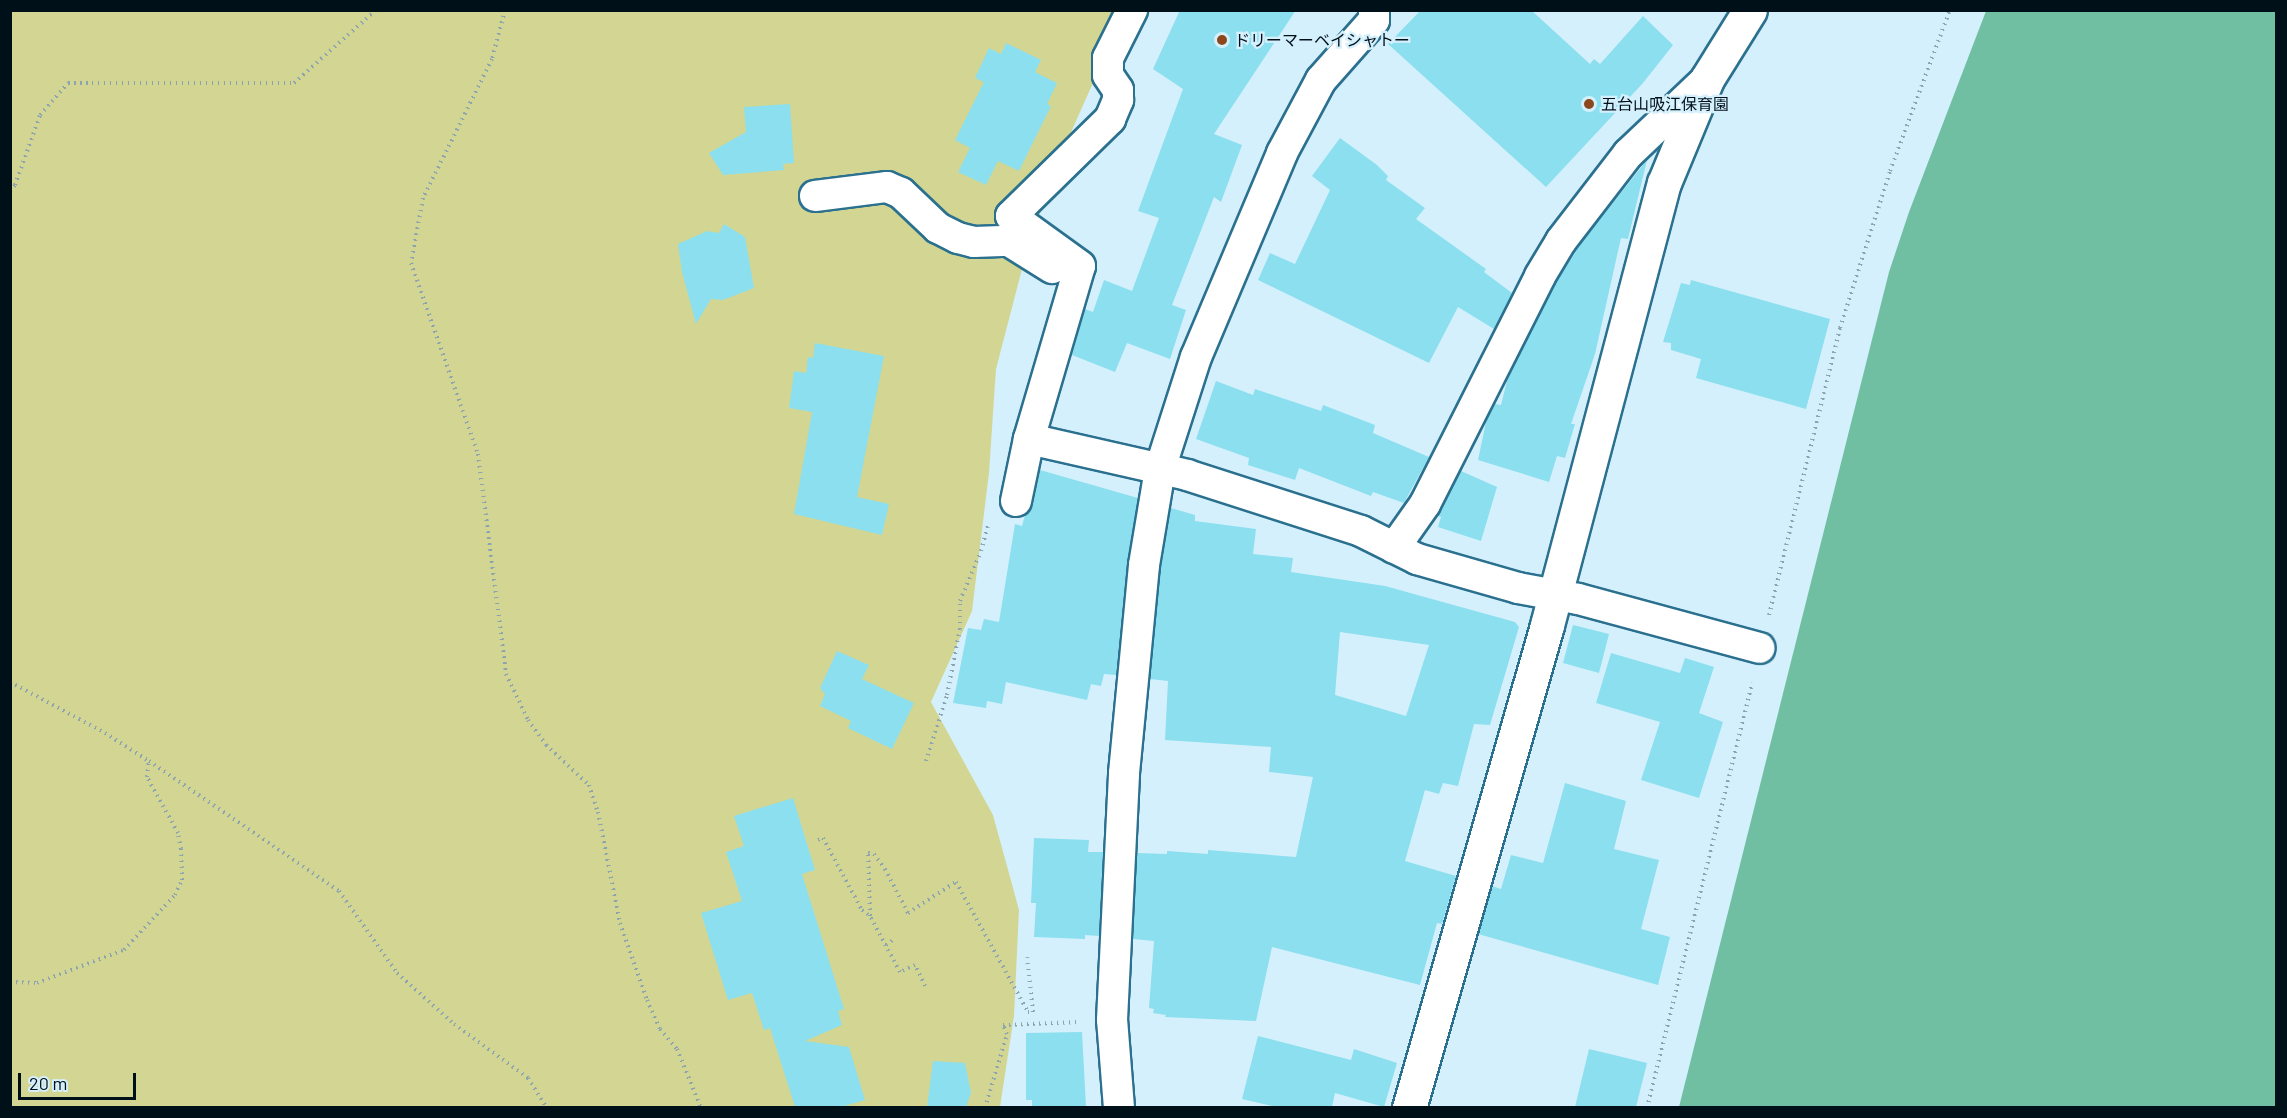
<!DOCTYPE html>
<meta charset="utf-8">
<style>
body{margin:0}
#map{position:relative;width:2287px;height:1118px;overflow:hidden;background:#d5f0fd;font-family:Barlow,"Noto Sans JP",sans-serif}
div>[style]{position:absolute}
.green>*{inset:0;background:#d3d692}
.water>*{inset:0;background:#70bfa3}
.building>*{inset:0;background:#8bdfee}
.path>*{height:4px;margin-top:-2px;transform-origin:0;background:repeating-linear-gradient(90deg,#8da4af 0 1.5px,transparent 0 6px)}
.roads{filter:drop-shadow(2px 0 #2b718f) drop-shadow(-2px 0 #2b718f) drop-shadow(0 2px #2b718f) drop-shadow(0 -2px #2b718f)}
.minor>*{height:30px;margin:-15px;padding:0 15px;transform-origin:15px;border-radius:15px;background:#fff}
.tertiary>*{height:33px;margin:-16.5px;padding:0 16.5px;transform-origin:16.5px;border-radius:16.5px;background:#fff}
.dots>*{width:16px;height:16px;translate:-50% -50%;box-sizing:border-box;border:3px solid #d5f0fd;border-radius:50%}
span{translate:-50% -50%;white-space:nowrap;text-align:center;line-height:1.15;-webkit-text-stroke:4.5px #d5f0fd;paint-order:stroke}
.poi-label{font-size:16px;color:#001019}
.left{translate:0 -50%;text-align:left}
.frame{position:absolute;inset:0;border:12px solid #001019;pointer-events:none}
.scale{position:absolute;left:18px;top:1073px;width:118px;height:27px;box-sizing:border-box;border:3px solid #001019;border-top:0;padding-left:8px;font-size:18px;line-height:21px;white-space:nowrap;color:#001019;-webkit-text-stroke:4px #d5f0fd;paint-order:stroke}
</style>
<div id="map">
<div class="green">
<div style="clip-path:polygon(10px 11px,1125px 11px,1060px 157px,1027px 250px,996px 369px,989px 473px,972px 611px,931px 702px,993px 815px,1019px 910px,1014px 1016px,1000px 1107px,11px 1107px)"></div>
</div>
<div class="water">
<div style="clip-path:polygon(1986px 11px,2276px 11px,2276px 1107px,1679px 1107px,1889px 272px,1909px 212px)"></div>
</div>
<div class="building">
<div style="clip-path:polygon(1180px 10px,1296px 10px,1214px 134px,1242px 145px,1221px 202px,1214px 197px,1172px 305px,1186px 310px,1170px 359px,1127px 343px,1115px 372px,1072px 355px,1085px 309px,1093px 312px,1104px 280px,1132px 291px,1159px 218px,1138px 211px,1183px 89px,1153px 69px)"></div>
<div style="clip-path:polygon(1421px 10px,1531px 10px,1590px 64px,1594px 59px,1600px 64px,1643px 16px,1673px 45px,1643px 83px,1546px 187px,1388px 44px)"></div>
<div style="clip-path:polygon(1006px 43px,1041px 60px,1035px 72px,1057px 83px,1047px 104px,1051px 106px,1019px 171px,998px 161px,986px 185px,958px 172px,970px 148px,955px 140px,984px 82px,975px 78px,989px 48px,1001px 54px)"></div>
<div style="clip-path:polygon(790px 104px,794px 163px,783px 164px,784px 170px,723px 175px,709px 153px,746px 132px,744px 107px)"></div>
<div style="clip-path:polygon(1340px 138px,1377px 165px,1388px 176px,1386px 180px,1425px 208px,1416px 219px,1486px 269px,1484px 272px,1512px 293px,1494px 329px,1458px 307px,1429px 363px,1258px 280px,1270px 253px,1295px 264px,1330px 190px,1312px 176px)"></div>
<div style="clip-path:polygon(1647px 160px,1628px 239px,1621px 238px,1595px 354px,1571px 424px,1575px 424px,1565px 458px,1557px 456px,1549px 482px,1478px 460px,1486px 422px,1495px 404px,1501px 405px,1508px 377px,1555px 284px,1581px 243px)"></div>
<div style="clip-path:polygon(724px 224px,745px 237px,754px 288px,723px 300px,711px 299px,696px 324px,682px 272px,678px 244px,707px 231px,719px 233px)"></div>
<div style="clip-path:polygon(1691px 280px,1830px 319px,1806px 409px,1696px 378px,1701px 359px,1671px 350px,1671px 343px,1663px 342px,1681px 283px,1690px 285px)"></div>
<div style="clip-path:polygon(815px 343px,884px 356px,857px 497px,889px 504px,882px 535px,794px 514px,812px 412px,789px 408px,794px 371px,806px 373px,808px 357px,813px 358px)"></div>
<div style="clip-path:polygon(1216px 381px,1253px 395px,1255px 389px,1321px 411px,1323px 405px,1375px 425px,1373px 433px,1429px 457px,1404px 503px,1373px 492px,1371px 496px,1299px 468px,1295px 480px,1248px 465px,1249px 458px,1196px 439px)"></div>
<div style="clip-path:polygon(1040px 470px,1138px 498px,1127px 563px,1116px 675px,1104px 674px,1101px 686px,1091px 684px,1087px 700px,1006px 682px,1002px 704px,987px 701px,986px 708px,953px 703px,968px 628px,981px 630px,984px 619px,999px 622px,1015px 524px,1022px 526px,1025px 515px,1033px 505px)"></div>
<div style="clip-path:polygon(1461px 471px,1497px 487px,1481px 541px,1438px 527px,1441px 517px,1438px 516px)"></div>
<div style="clip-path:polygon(evenodd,1171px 508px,1195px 515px,1195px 521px,1256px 529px,1253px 554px,1293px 558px,1291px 572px,1385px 586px,1515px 622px,1519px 627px,1490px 725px,1474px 724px,1458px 786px,1443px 783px,1439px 794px,1425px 790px,1405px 861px,1456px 876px,1442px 924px,1437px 923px,1420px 985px,1272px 947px,1256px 1021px,1165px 1017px,1166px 1015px,1153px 1013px,1154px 1009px,1149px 1008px,1154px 941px,1133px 939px,1137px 853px,1167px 854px,1167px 851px,1208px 854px,1208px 850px,1296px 857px,1313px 777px,1269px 772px,1271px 747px,1165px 740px,1168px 681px,1150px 679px,1161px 567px,1171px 508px,1340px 632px,1429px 645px,1406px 716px,1335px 695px,1340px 632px)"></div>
<div style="clip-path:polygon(1573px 625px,1609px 634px,1599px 673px,1563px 663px)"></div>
<div style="clip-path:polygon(837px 651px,869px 665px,862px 679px,914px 703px,892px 749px,848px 728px,851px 721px,820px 706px,825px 694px,820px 688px)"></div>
<div style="clip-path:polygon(1611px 653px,1680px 673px,1685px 658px,1714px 667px,1699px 713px,1723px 722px,1699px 798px,1641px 780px,1660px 722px,1596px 703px)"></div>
<div style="clip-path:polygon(1565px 783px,1626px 801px,1614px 849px,1659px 860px,1641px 929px,1670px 937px,1658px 985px,1478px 934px,1492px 886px,1501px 889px,1511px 855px,1543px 863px)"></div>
<div style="clip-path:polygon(793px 798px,815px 870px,802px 874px,844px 1009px,838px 1011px,842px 1025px,805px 1041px,849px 1047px,865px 1100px,841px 1107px,795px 1107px,770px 1028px,764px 1030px,752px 993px,728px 1000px,701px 913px,742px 901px,726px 852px,744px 846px,734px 816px)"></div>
<div style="clip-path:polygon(1034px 838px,1089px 840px,1088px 852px,1103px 852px,1099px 936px,1085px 935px,1085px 939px,1034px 937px,1036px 903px,1031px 903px)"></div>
<div style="clip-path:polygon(1082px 1032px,1086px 1107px,1032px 1107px,1032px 1100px,1026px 1100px,1026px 1033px)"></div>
<div style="clip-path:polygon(1258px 1036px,1351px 1060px,1354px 1049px,1397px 1063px,1384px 1107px,1335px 1093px,1332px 1107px,1276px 1107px,1242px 1099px)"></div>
<div style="clip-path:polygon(1589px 1049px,1647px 1063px,1636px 1107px,1575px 1107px)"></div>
<div style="clip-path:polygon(933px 1061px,965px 1063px,971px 1093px,966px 1107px,927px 1107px)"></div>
</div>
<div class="path">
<div style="left:505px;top:10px;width:51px;rotate:104.9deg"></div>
<div style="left:492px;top:59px;width:155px;rotate:116.4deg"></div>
<div style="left:423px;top:198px;width:66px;rotate:100.5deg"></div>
<div style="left:411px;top:263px;width:202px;rotate:70.7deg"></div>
<div style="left:478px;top:454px;width:222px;rotate:82.7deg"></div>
<div style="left:506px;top:674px;width:51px;rotate:64.4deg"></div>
<div style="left:528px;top:720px;width:31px;rotate:54deg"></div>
<div style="left:546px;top:745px;width:59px;rotate:42.9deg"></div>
<div style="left:589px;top:785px;width:28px;rotate:72deg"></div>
<div style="left:598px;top:812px;width:113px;rotate:78.8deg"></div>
<div style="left:620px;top:923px;width:82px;rotate:70.7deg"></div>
<div style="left:647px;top:1000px;width:32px;rotate:66deg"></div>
<div style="left:660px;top:1029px;width:26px;rotate:50deg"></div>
<div style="left:677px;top:1049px;width:64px;rotate:67.9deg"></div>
<div style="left:10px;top:191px;width:8px;rotate:-50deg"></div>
<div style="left:15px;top:185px;width:74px;rotate:-70.3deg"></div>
<div style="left:40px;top:115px;width:43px;rotate:-48.8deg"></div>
<div style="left:68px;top:83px;width:226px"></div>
<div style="left:294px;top:83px;width:110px;rotate:-41.7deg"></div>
<div style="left:1769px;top:615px;width:296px;rotate:-76.1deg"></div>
<div style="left:1840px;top:328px;width:165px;rotate:-72.3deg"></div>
<div style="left:1890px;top:171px;width:172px;rotate:-69.6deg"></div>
<div style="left:10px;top:682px;width:108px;rotate:28.2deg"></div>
<div style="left:105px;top:733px;width:52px;rotate:32.5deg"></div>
<div style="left:149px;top:761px;width:230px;rotate:34.4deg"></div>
<div style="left:339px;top:891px;width:100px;rotate:54.7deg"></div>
<div style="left:397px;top:973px;width:76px;rotate:41.8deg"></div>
<div style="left:454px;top:1024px;width:92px;rotate:36.1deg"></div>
<div style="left:528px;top:1078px;width:36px;rotate:58deg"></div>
<div style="left:926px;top:761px;width:69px;rotate:-72.3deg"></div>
<div style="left:947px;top:695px;width:67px;rotate:-78.9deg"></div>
<div style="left:960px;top:629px;width:28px;rotate:-90deg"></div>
<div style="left:960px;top:601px;width:54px;rotate:-67.2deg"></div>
<div style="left:981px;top:551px;width:28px;rotate:-75deg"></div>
<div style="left:818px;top:840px;width:5px;rotate:-22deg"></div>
<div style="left:823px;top:838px;width:82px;rotate:61.6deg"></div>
<div style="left:862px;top:910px;width:10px;rotate:37deg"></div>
<div style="left:886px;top:945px;width:9px;rotate:-36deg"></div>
<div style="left:10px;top:982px;width:27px;rotate:2deg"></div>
<div style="left:37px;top:983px;width:93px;rotate:-20.8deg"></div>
<div style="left:124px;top:950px;width:75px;rotate:-47.2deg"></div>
<div style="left:175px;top:895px;width:17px;rotate:-65deg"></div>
<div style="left:182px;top:880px;width:31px;rotate:-92deg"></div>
<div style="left:181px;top:849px;width:16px;rotate:-101deg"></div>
<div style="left:178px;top:833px;width:64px;rotate:-119deg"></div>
<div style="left:147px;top:777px;width:16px;rotate:-83deg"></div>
<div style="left:925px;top:986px;width:23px;rotate:-115deg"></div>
<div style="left:915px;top:965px;width:17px;rotate:155deg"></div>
<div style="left:900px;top:972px;width:64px;rotate:-118.2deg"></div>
<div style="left:870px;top:916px;width:63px;rotate:-91.8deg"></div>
<div style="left:868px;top:853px;width:6px;rotate:9deg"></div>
<div style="left:874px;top:854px;width:19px;rotate:54deg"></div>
<div style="left:885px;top:869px;width:50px;rotate:62.4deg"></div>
<div style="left:908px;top:913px;width:57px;rotate:-32.9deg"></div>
<div style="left:956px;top:882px;width:149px;rotate:61deg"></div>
<div style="left:1028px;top:1012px;width:5px"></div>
<div style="left:1033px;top:1012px;width:55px;rotate:-96.2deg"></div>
<div style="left:985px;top:1108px;width:77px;rotate:-73.4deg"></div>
<div style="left:1007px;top:1034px;width:10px;rotate:-114deg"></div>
<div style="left:1003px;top:1025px;width:75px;rotate:-2.3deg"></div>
<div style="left:1647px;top:1108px;width:438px;rotate:-76.1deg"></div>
</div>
<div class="roads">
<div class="minor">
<div style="left:815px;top:196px;width:73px;rotate:-7.1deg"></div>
<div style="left:887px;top:187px;width:15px;rotate:23deg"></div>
<div style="left:901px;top:193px;width:51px;rotate:43.4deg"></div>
<div style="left:938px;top:228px;width:22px;rotate:27deg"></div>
<div style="left:958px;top:238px;width:16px;rotate:14deg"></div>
<div style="left:974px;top:242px;width:35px;rotate:-2deg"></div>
<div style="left:1009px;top:241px;width:51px;rotate:32.1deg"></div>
<div style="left:1029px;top:439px;width:180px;rotate:-73.6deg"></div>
<div style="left:1080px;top:266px;width:85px;rotate:-144.1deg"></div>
<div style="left:1011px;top:216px;width:139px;rotate:-44.4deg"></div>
<div style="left:1110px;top:119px;width:21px;rotate:-67deg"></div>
<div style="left:1118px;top:100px;width:10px;rotate:-90deg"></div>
<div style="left:1118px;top:90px;width:18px;rotate:-124deg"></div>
<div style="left:1108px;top:75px;width:17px;rotate:-90deg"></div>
<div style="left:1108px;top:58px;width:54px;rotate:-63.4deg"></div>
<div style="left:1016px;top:501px;width:63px;rotate:-78.2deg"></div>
<div style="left:1029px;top:439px;width:162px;rotate:12.8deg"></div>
<div style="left:1187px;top:475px;width:183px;rotate:17.8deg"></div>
<div style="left:1361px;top:531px;width:63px;rotate:26.6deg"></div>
<div style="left:1417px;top:559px;width:105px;rotate:16deg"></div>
<div style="left:1518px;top:588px;width:61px;rotate:10.4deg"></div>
<div style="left:1578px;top:599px;width:188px;rotate:15.1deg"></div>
<div style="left:1394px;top:548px;width:54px;rotate:-54.8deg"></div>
<div style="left:1425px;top:504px;width:255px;rotate:-63.2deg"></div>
<div style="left:1540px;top:276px;width:41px;rotate:-59deg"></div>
<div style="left:1561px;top:241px;width:110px;rotate:-52.4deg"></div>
<div style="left:1628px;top:154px;width:108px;rotate:-43.5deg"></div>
<div style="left:1119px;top:1108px;width:88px;rotate:-94.5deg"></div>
<div style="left:1112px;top:1020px;width:247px;rotate:-87.2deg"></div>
<div style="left:1124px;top:773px;width:209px;rotate:-84.5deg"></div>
<div style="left:1144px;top:565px;width:97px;rotate:-80.5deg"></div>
<div style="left:1160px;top:469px;width:118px;rotate:-72.2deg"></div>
<div style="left:1196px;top:357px;width:221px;rotate:-67.1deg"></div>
<div style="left:1282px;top:153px;width:83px;rotate:-61.9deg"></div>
<div style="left:1321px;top:80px;width:80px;rotate:-48.5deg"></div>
<div style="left:1374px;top:20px;width:10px;rotate:-90deg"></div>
</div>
<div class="tertiary">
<div style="left:1409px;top:1108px;width:502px;rotate:-74.05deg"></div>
<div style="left:1547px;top:625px;width:457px;rotate:-75.2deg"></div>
<div style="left:1664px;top:183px;width:113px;rotate:-67.5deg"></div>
<div style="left:1707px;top:79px;width:81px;rotate:-58.1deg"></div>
</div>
</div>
<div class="dots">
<div style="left:1222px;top:40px;background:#8c481c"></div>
<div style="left:1589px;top:104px;background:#8c481c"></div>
</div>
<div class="poi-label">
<span class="left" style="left:1234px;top:40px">ドリーマーベイシャトー</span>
<span class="left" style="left:1601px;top:104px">五台山吸江保育園</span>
</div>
<div class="frame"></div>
<div class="scale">20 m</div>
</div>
